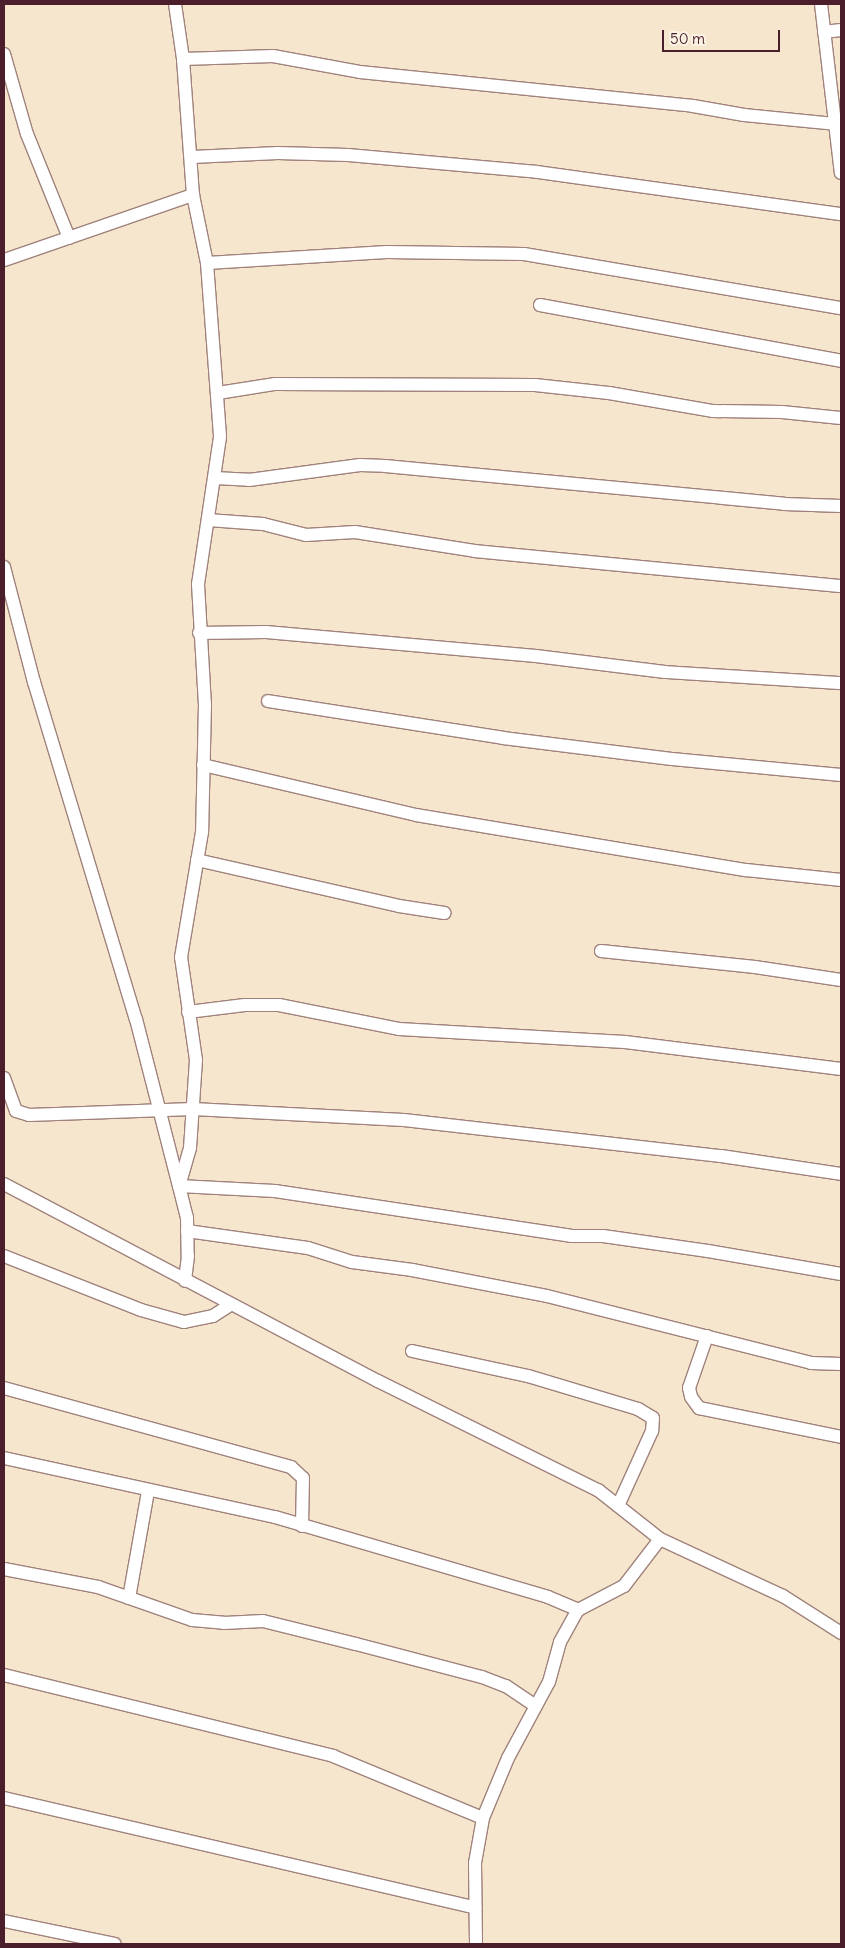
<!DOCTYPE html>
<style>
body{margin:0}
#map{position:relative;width:845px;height:1948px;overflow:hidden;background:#f6e6cd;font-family:Delius,sans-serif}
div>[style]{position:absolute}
.roads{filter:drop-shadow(1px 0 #a0827c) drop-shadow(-1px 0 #a0827c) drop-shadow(0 1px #a0827c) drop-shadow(0 -1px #a0827c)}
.street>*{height:12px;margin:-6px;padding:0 6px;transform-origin:6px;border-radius:6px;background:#fff}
span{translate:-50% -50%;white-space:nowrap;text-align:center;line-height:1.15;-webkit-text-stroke:4.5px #fcf5e5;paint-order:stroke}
.frame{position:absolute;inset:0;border:5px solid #4a1f2b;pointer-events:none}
.scale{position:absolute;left:662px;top:30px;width:118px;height:22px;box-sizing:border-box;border:2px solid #4a1f2b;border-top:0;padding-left:6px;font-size:15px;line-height:18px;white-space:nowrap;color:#4a1f2b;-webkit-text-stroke:4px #fcf5e5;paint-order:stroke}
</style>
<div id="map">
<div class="roads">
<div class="street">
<div style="left:175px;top:4px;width:56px;rotate:81.7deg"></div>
<div style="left:183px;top:59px;width:136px;rotate:85.8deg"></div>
<div style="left:193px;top:195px;width:69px;rotate:78.4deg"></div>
<div style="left:207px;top:263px;width:174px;rotate:85.7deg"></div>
<div style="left:220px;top:437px;width:149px;rotate:98.5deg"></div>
<div style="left:198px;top:584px;width:120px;rotate:86.7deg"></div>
<div style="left:205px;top:704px;width:128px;rotate:91.3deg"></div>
<div style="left:202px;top:832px;width:127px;rotate:99.5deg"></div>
<div style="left:181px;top:957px;width:104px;rotate:81.7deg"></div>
<div style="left:196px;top:1060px;width:88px;rotate:93.9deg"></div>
<div style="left:190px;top:1148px;width:40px;rotate:106deg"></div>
<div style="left:179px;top:1186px;width:96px;rotate:3deg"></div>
<div style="left:275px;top:1191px;width:299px;rotate:8.6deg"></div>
<div style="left:571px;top:1236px;width:32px"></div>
<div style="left:603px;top:1236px;width:106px;rotate:8.1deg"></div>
<div style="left:708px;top:1251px;width:135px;rotate:9.8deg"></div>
<div style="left:821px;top:4px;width:170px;rotate:83.3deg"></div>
<div style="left:824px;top:32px;width:17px;rotate:-7deg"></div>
<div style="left:4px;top:54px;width:83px;rotate:74deg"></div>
<div style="left:27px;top:134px;width:112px;rotate:68deg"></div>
<div style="left:183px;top:59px;width:90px;rotate:-1.9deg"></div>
<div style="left:273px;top:56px;width:88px;rotate:10.4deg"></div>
<div style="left:360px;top:72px;width:335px;rotate:5.8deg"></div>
<div style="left:693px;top:106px;width:52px;rotate:10deg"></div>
<div style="left:744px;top:115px;width:91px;rotate:5.6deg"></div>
<div style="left:192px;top:157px;width:86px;rotate:-2.7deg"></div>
<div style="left:278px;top:153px;width:70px;rotate:1.6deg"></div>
<div style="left:348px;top:155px;width:190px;rotate:5.1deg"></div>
<div style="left:537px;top:172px;width:307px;rotate:7.9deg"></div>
<div style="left:4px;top:260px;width:200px;rotate:-19deg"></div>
<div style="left:207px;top:263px;width:180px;rotate:-3.5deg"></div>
<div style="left:387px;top:252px;width:137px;rotate:0.8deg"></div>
<div style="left:524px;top:254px;width:322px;rotate:9.7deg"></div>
<div style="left:540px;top:305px;width:306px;rotate:10.5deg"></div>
<div style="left:218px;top:393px;width:58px;rotate:-9deg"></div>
<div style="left:275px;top:384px;width:260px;rotate:0.2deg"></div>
<div style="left:535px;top:385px;width:74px;rotate:6.2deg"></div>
<div style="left:609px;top:393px;width:106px;rotate:9.8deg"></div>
<div style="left:713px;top:411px;width:69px;rotate:0.8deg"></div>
<div style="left:782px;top:412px;width:59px;rotate:5.8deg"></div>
<div style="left:214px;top:478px;width:35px;rotate:3deg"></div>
<div style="left:249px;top:480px;width:112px;rotate:-7.7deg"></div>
<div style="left:360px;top:465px;width:25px;rotate:2deg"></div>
<div style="left:385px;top:466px;width:401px;rotate:5.4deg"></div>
<div style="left:784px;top:504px;width:57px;rotate:2deg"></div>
<div style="left:208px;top:520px;width:55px;rotate:4.2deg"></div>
<div style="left:263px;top:524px;width:44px;rotate:14.3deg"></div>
<div style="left:306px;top:535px;width:49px;rotate:-3.5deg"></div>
<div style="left:355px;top:532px;width:121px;rotate:9deg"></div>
<div style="left:475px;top:551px;width:368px;rotate:5.5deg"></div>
<div style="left:4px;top:567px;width:119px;rotate:75.4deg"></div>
<div style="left:34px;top:682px;width:352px;rotate:73.2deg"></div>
<div style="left:136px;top:1019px;width:172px;rotate:75.6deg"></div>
<div style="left:179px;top:1186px;width:32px;rotate:76deg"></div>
<div style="left:187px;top:1217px;width:39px;rotate:89deg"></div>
<div style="left:188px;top:1256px;width:25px;rotate:97deg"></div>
<div style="left:199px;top:633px;width:67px;rotate:-0.9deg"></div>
<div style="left:266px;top:632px;width:271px;rotate:5.1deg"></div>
<div style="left:536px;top:656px;width:130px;rotate:7.1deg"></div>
<div style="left:665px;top:672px;width:176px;rotate:3.6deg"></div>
<div style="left:268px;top:701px;width:238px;rotate:8.9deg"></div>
<div style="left:503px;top:738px;width:170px;rotate:7.1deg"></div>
<div style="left:672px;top:759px;width:170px;rotate:5.4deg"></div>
<div style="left:203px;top:765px;width:219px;rotate:13.2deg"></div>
<div style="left:416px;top:815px;width:335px;rotate:9.5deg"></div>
<div style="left:746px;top:870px;width:96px;rotate:6deg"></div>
<div style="left:197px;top:860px;width:207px;rotate:12.8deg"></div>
<div style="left:399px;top:906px;width:46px;rotate:8.8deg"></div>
<div style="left:601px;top:951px;width:155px;rotate:5.9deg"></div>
<div style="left:755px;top:967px;width:87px;rotate:8.6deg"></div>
<div style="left:188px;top:1012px;width:57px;rotate:-7deg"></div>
<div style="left:245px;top:1005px;width:34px"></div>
<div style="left:279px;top:1005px;width:122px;rotate:11.3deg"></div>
<div style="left:399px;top:1029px;width:226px;rotate:3.3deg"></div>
<div style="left:625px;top:1042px;width:218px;rotate:7.1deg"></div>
<div style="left:4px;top:1078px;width:35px;rotate:70deg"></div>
<div style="left:16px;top:1111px;width:14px;rotate:17deg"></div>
<div style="left:29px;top:1115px;width:164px;rotate:-2.1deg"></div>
<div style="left:193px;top:1109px;width:211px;rotate:3deg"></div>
<div style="left:404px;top:1120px;width:319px;rotate:6.5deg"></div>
<div style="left:721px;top:1156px;width:121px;rotate:8.5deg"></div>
<div style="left:4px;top:1184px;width:423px;rotate:27.8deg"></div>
<div style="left:378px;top:1381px;width:246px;rotate:26.4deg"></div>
<div style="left:598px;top:1490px;width:79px;rotate:38.3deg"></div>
<div style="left:660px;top:1539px;width:136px;rotate:24.9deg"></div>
<div style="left:783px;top:1596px;width:69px;rotate:32.5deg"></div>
<div style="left:187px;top:1231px;width:122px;rotate:8deg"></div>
<div style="left:308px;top:1248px;width:46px;rotate:17.7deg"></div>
<div style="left:352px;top:1262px;width:61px;rotate:7.6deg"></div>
<div style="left:412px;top:1270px;width:137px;rotate:10.9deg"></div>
<div style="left:547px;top:1296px;width:272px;rotate:14.2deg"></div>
<div style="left:811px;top:1363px;width:30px;rotate:2deg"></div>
<div style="left:4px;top:1256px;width:147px;rotate:21.5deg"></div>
<div style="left:141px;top:1310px;width:45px;rotate:15.6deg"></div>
<div style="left:184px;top:1322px;width:30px;rotate:-12deg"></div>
<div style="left:213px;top:1316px;width:20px;rotate:-33deg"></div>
<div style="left:707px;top:1336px;width:55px;rotate:109.1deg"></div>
<div style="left:689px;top:1388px;width:9px;rotate:77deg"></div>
<div style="left:691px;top:1397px;width:14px;rotate:54deg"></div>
<div style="left:699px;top:1408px;width:145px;rotate:11.5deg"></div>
<div style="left:412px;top:1351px;width:119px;rotate:12.2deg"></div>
<div style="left:528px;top:1376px;width:115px;rotate:16.7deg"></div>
<div style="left:638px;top:1409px;width:17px;rotate:31deg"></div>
<div style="left:653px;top:1418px;width:13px;rotate:94deg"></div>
<div style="left:652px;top:1431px;width:82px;rotate:114.4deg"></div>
<div style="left:4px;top:1388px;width:298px;rotate:15.4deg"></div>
<div style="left:291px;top:1467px;width:16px;rotate:43deg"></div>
<div style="left:303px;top:1478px;width:48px;rotate:91.2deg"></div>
<div style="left:4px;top:1458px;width:277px;rotate:12.3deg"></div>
<div style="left:275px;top:1517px;width:284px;rotate:16.3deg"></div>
<div style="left:548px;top:1597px;width:33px;rotate:23deg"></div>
<div style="left:4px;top:1569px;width:96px;rotate:10.8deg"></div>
<div style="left:98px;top:1587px;width:100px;rotate:19.3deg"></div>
<div style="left:192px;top:1620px;width:32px;rotate:5deg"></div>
<div style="left:224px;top:1623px;width:39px;rotate:-3deg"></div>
<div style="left:263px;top:1621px;width:96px;rotate:13.9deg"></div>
<div style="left:356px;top:1644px;width:130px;rotate:14.7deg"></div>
<div style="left:482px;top:1677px;width:26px;rotate:21deg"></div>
<div style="left:506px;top:1686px;width:34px;rotate:34deg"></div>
<div style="left:129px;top:1598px;width:109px;rotate:-79.9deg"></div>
<div style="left:4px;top:1675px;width:339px;rotate:13.8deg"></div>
<div style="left:333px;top:1756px;width:162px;rotate:22.5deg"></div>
<div style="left:4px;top:1798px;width:484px;rotate:13.1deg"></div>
<div style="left:4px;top:1921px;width:113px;rotate:11.7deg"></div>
<div style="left:476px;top:1944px;width:81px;rotate:-90.7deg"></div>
<div style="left:475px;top:1863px;width:46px;rotate:-79.9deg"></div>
<div style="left:483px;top:1818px;width:65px;rotate:-67.4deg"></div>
<div style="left:508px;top:1758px;width:86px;rotate:-61.7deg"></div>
<div style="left:549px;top:1682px;width:41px;rotate:-74.6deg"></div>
<div style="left:560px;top:1642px;width:37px;rotate:-61deg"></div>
<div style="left:578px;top:1610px;width:52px;rotate:-27.6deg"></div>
<div style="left:624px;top:1586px;width:59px;rotate:-52.5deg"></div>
</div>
</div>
<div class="frame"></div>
<div class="scale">50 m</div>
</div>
